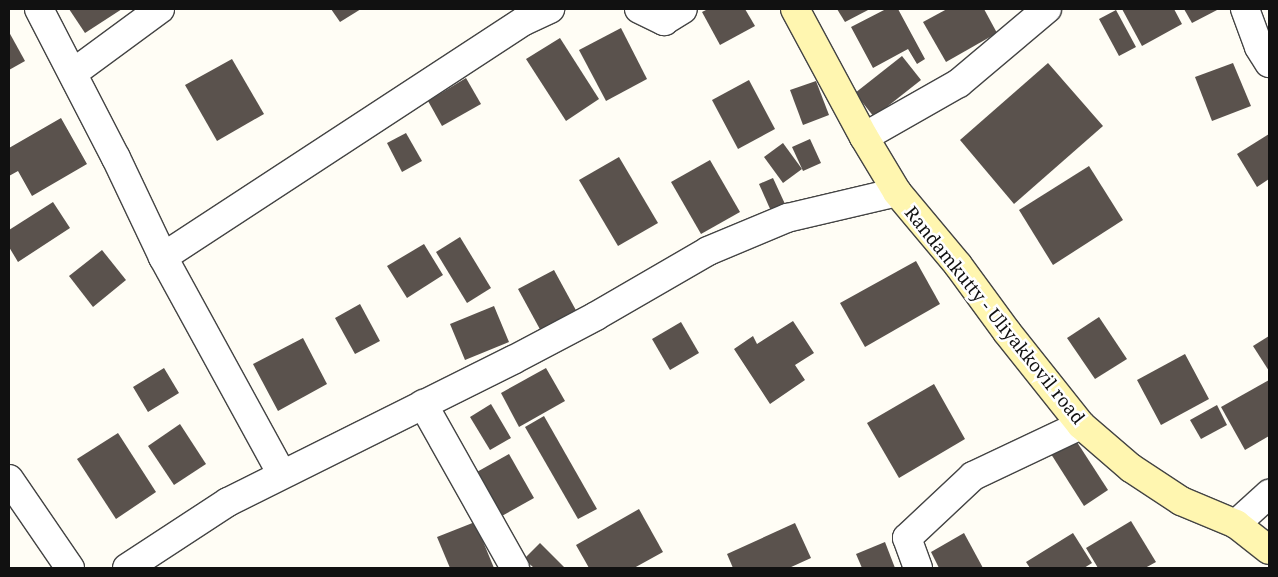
<!DOCTYPE html>
<style>
body{margin:0}
#map{position:relative;width:1278px;height:577px;overflow:hidden;background:#fffdf5;font-family:"Noto Serif",serif}
div>[style]{position:absolute}
.building>*{inset:0;background:#5a524d}
.roads{filter:drop-shadow(1px 0 #444) drop-shadow(-1px 0 #444) drop-shadow(0 1px #444) drop-shadow(0 -1px #444)}
.street>*{height:28px;margin:-14px;padding:0 14px;transform-origin:14px;border-radius:14px;background:#fff}
.secondary>*{height:28px;margin:-14px;padding:0 14px;transform-origin:14px;border-radius:14px;background:#fff6b0}
span{translate:-50% -50%;white-space:nowrap;text-align:center;line-height:1.15;-webkit-text-stroke:5px #fff;paint-order:stroke}
.street-label{font-size:18px;color:#111}
.frame{position:absolute;inset:0;border:10px solid #111;pointer-events:none}
</style>
<div id="map">
<div class="building">
<div style="clip-path:polygon(69px 9px,122px 9px,85px 33px)"></div>
<div style="clip-path:polygon(331px 9px,361px 9px,340px 22px)"></div>
<div style="clip-path:polygon(708px 9px,745px 9px,755px 26px,720px 45px,702px 12px)"></div>
<div style="clip-path:polygon(837px 9px,870px 9px,845px 22px)"></div>
<div style="clip-path:polygon(886px 9px,898px 9px,925px 59px,917px 64px,908px 49px,873px 68px,851px 27px)"></div>
<div style="clip-path:polygon(947px 9px,984px 9px,997px 33px,946px 62px,923px 22px)"></div>
<div style="clip-path:polygon(1122px 9px,1174px 9px,1182px 24px,1142px 46px)"></div>
<div style="clip-path:polygon(1184px 9px,1219px 9px,1192px 23px)"></div>
<div style="clip-path:polygon(1116px 10px,1136px 47px,1119px 56px,1099px 19px)"></div>
<div style="clip-path:polygon(621px 28px,647px 79px,606px 101px,579px 50px)"></div>
<div style="clip-path:polygon(9px 32px,25px 61px,9px 70px)"></div>
<div style="clip-path:polygon(560px 38px,599px 99px,566px 121px,526px 59px)"></div>
<div style="clip-path:polygon(902px 56px,921px 80px,874px 117px,855px 93px)"></div>
<div style="clip-path:polygon(232px 59px,264px 114px,217px 141px,185px 85px)"></div>
<div style="clip-path:polygon(1048px 63px,1103px 126px,1014px 204px,960px 140px)"></div>
<div style="clip-path:polygon(1233px 63px,1251px 106px,1212px 121px,1195px 77px)"></div>
<div style="clip-path:polygon(466px 78px,481px 104px,442px 126px,428px 101px)"></div>
<div style="clip-path:polygon(749px 80px,775px 129px,738px 149px,712px 100px)"></div>
<div style="clip-path:polygon(816px 81px,829px 115px,803px 125px,790px 90px)"></div>
<div style="clip-path:polygon(61px 118px,87px 164px,32px 196px,18px 171px,9px 176px,9px 148px)"></div>
<div style="clip-path:polygon(406px 133px,422px 161px,402px 172px,387px 143px)"></div>
<div style="clip-path:polygon(1269px 134px,1269px 179px,1257px 187px,1237px 154px)"></div>
<div style="clip-path:polygon(810px 139px,821px 163px,803px 171px,792px 147px)"></div>
<div style="clip-path:polygon(783px 143px,802px 169px,783px 183px,764px 157px)"></div>
<div style="clip-path:polygon(619px 157px,658px 223px,618px 246px,579px 180px)"></div>
<div style="clip-path:polygon(710px 160px,740px 212px,701px 234px,671px 182px)"></div>
<div style="clip-path:polygon(1089px 166px,1123px 220px,1053px 265px,1019px 210px)"></div>
<div style="clip-path:polygon(773px 178px,785px 204px,771px 211px,759px 184px)"></div>
<div style="clip-path:polygon(53px 202px,70px 228px,18px 262px,9px 247px,9px 230px)"></div>
<div style="clip-path:polygon(460px 237px,491px 288px,467px 303px,436px 252px)"></div>
<div style="clip-path:polygon(424px 244px,443px 275px,407px 298px,387px 266px)"></div>
<div style="clip-path:polygon(102px 250px,126px 280px,93px 307px,69px 276px)"></div>
<div style="clip-path:polygon(916px 261px,940px 304px,865px 347px,840px 303px)"></div>
<div style="clip-path:polygon(554px 270px,578px 314px,542px 333px,518px 289px)"></div>
<div style="clip-path:polygon(360px 304px,380px 341px,355px 354px,335px 318px)"></div>
<div style="clip-path:polygon(494px 306px,509px 342px,465px 360px,450px 324px)"></div>
<div style="clip-path:polygon(1099px 317px,1127px 359px,1095px 379px,1067px 338px)"></div>
<div style="clip-path:polygon(793px 321px,814px 353px,795px 365px,805px 380px,770px 404px,734px 349px,753px 336px,757px 344px)"></div>
<div style="clip-path:polygon(681px 322px,699px 353px,670px 370px,652px 339px)"></div>
<div style="clip-path:polygon(1269px 336px,1269px 371px,1253px 346px)"></div>
<div style="clip-path:polygon(303px 338px,327px 384px,278px 411px,253px 364px)"></div>
<div style="clip-path:polygon(1185px 354px,1209px 399px,1161px 425px,1137px 380px)"></div>
<div style="clip-path:polygon(164px 368px,179px 393px,148px 412px,133px 387px)"></div>
<div style="clip-path:polygon(546px 368px,565px 401px,519px 427px,501px 393px)"></div>
<div style="clip-path:polygon(1269px 380px,1269px 436px,1245px 450px,1221px 407px)"></div>
<div style="clip-path:polygon(934px 384px,965px 439px,899px 478px,867px 423px)"></div>
<div style="clip-path:polygon(491px 404px,511px 438px,490px 450px,470px 417px)"></div>
<div style="clip-path:polygon(1217px 405px,1227px 425px,1201px 439px,1190px 420px)"></div>
<div style="clip-path:polygon(544px 416px,597px 509px,578px 519px,525px 427px)"></div>
<div style="clip-path:polygon(180px 424px,206px 464px,174px 485px,148px 446px)"></div>
<div style="clip-path:polygon(118px 433px,156px 492px,116px 519px,77px 459px)"></div>
<div style="clip-path:polygon(1075px 439px,1108px 490px,1084px 506px,1051px 454px)"></div>
<div style="clip-path:polygon(509px 454px,534px 498px,500px 517px,475px 473px)"></div>
<div style="clip-path:polygon(639px 509px,663px 552px,634px 568px,589px 568px,576px 545px)"></div>
<div style="clip-path:polygon(1131px 521px,1156px 562px,1145px 568px,1098px 568px,1086px 548px)"></div>
<div style="clip-path:polygon(475px 522px,494px 568px,450px 568px,437px 537px)"></div>
<div style="clip-path:polygon(795px 523px,811px 558px,789px 568px,733px 568px,727px 554px)"></div>
<div style="clip-path:polygon(964px 533px,983px 568px,939px 568px,931px 552px)"></div>
<div style="clip-path:polygon(1073px 533px,1092px 563px,1084px 568px,1030px 568px,1026px 562px)"></div>
<div style="clip-path:polygon(885px 542px,895px 568px,862px 568px,856px 554px)"></div>
<div style="clip-path:polygon(540px 543px,565px 568px,534px 568px,524px 559px)"></div>
</div>
<div class="roads">
<div class="street">
<div style="left:39px;top:9px;width:168px;rotate:62.7deg"></div>
<div style="left:116px;top:158px;width:110px;rotate:64.6deg"></div>
<div style="left:163px;top:257px;width:247px;rotate:61.3deg"></div>
<div style="left:639px;top:9px;width:28px;rotate:26deg"></div>
<div style="left:664px;top:21px;width:22px;rotate:-32deg"></div>
<div style="left:1245px;top:9px;width:40px;rotate:69.8deg"></div>
<div style="left:1259px;top:47px;width:19px;rotate:58deg"></div>
<div style="left:73px;top:73px;width:108px;rotate:-36.3deg"></div>
<div style="left:864px;top:137px;width:109px;rotate:-29.6deg"></div>
<div style="left:959px;top:83px;width:115px;rotate:-40.1deg"></div>
<div style="left:163px;top:257px;width:431px;rotate:-33.2deg"></div>
<div style="left:524px;top:21px;width:29px;rotate:-25deg"></div>
<div style="left:423px;top:404px;width:188px;rotate:60.7deg"></div>
<div style="left:9px;top:479px;width:108px;rotate:55.6deg"></div>
<div style="left:1236px;top:524px;width:45px;rotate:-42.3deg"></div>
<div style="left:127px;top:568px;width:121px;rotate:-33.2deg"></div>
<div style="left:228px;top:502px;width:318px;rotate:-26.5deg"></div>
<div style="left:513px;top:360px;width:94px;rotate:-27.9deg"></div>
<div style="left:596px;top:316px;width:129px;rotate:-30.1deg"></div>
<div style="left:708px;top:251px;width:86px;rotate:-22.7deg"></div>
<div style="left:787px;top:218px;width:113px;rotate:-13.3deg"></div>
<div style="left:918px;top:568px;width:32px;rotate:-110deg"></div>
<div style="left:907px;top:538px;width:91px;rotate:-43.2deg"></div>
<div style="left:973px;top:476px;width:119px;rotate:-25.3deg"></div>
</div>
<div class="secondary">
<div style="left:795px;top:9px;width:145px;rotate:61.7deg"></div>
<div style="left:864px;top:137px;width:64px;rotate:59deg"></div>
<div style="left:897px;top:192px;width:95px;rotate:50.1deg"></div>
<div style="left:958px;top:265px;width:83px;rotate:53.8deg"></div>
<div style="left:1007px;top:332px;width:119px;rotate:51.5deg"></div>
<div style="left:1081px;top:425px;width:66px;rotate:40.7deg"></div>
<div style="left:1131px;top:468px;width:60px;rotate:33.4deg"></div>
<div style="left:1181px;top:501px;width:60px;rotate:22.7deg"></div>
<div style="left:1236px;top:524px;width:42px;rotate:38.2deg"></div>
</div>
</div>
<div class="street-label">
<span style="left:995px;top:315px;rotate:51deg">Randamkutty - Uliyakkovil road</span>
</div>
<div class="frame"></div>
</div>
